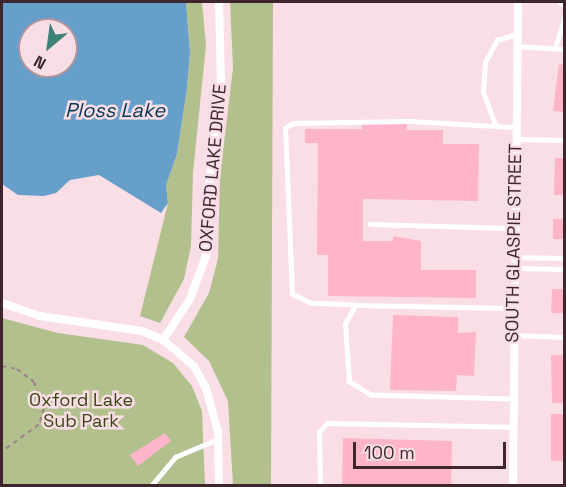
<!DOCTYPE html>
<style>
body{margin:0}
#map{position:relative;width:566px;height:487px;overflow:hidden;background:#fadee5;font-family:"Space Grotesk",sans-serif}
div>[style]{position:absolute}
.green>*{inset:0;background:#b1c08d}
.water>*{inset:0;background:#66a0ca}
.building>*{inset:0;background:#feb5c9}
.path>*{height:1.5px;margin-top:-0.75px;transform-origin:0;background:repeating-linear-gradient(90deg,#9b8188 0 4.5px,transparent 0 9px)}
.service>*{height:4.5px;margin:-2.25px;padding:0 2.25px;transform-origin:2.25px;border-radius:2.25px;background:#fff}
.minor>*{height:8px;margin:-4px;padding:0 4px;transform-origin:4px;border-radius:4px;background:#fff}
span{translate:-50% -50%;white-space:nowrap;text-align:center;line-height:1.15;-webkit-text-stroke:5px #fadee5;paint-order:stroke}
.street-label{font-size:18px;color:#3f262d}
.park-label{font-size:18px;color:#3b4617}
.water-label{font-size:20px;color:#063653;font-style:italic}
.frame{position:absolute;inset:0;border:3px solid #3f262d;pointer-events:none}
.north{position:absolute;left:18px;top:18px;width:60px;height:60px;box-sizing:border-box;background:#fadee5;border:2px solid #af949b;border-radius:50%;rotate:209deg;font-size:16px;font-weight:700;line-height:24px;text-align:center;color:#3f262d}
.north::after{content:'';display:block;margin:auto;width:21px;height:27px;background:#3f8378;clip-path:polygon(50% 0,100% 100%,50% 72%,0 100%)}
.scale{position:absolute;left:353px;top:442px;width:153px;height:27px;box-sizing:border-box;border:3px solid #3f262d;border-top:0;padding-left:8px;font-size:18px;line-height:21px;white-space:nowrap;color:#3f262d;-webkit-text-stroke:4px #fadee5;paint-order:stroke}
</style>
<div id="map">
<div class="green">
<div style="clip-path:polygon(186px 2px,202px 2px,206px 45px,193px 173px,191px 246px,184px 279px,160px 323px,140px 316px,168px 203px,166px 185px,177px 154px,187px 88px,190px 53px)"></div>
<div style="clip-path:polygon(230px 2px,273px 2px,271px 485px,233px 485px,228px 401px,209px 361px,184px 337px,209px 293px,218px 259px,220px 177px,233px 68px)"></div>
<div style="clip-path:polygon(2px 318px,58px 333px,143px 345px,173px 363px,192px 386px,202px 411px,205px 485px,2px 485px)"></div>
</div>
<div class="water">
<div style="clip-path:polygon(evenodd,2px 2px,186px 2px,190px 53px,187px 88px,177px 154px,166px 185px,168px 203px,161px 213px,99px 175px,70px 180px,56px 193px,44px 196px,18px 195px,2px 184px,2px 2px,30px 30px,66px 30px,66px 66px,30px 66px,30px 30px)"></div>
</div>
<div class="building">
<div style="clip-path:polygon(559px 64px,564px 65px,564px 112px,553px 111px)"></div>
<div style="clip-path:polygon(362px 123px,407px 124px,407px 130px,443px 130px,443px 144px,479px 144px,478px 201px,363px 199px,363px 241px,393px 241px,393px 236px,421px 241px,421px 270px,476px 270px,476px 298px,328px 296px,328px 255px,317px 255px,318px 143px,305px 143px,305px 129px,362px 129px)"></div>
<div style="clip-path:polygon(555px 158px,564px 158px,564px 195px,554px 195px)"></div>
<div style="clip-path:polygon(553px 219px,564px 219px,564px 239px,553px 239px)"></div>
<div style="clip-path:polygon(552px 289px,564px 289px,564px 313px,551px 313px)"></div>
<div style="clip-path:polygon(393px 315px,458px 317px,458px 333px,476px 332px,474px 376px,457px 375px,456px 391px,390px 390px)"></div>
<div style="clip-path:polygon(551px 355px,564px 355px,564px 403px,552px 403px)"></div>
<div style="clip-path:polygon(551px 414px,564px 414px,564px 461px,551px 461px)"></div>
<div style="clip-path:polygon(165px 433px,171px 441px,138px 466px,130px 455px)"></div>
<div style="clip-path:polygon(343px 438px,452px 441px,451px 486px,342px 486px)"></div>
</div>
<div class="path">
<div style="left:2px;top:366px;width:15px;rotate:11deg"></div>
<div style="left:17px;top:369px;width:21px;rotate:37deg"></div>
<div style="left:34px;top:382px;width:29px;rotate:70deg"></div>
<div style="left:44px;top:409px;width:17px;rotate:107deg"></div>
<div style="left:39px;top:425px;width:46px;rotate:143.9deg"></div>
<div style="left:43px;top:418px;width:21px;rotate:14deg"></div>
</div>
<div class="service">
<div style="left:560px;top:2px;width:5px;rotate:37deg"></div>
<div style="left:516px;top:46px;width:48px;rotate:3.6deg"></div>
<div style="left:555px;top:48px;width:31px;rotate:-73deg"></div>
<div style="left:495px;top:125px;width:35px;rotate:-110deg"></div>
<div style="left:483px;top:92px;width:30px;rotate:-86deg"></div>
<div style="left:485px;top:62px;width:25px;rotate:-61deg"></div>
<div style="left:497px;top:40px;width:21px;rotate:-17deg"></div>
<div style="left:516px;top:139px;width:48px;rotate:1.2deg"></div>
<div style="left:370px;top:224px;width:144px;rotate:1.6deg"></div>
<div style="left:513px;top:257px;width:51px;rotate:1.1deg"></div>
<div style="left:513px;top:268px;width:51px;rotate:1.1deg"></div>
<div style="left:355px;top:305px;width:45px;rotate:-177.5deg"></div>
<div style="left:310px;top:303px;width:20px;rotate:-153deg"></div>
<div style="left:292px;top:294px;width:166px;rotate:-92.4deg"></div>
<div style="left:285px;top:128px;width:9px;rotate:-32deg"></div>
<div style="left:293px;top:123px;width:116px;rotate:-1deg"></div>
<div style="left:409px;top:121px;width:106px;rotate:3.2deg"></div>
<div style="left:513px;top:335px;width:51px;rotate:2.2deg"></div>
<div style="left:512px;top:399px;width:141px;rotate:-178.4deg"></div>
<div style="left:371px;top:395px;width:26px;rotate:-149deg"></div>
<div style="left:349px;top:382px;width:58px;rotate:-93.9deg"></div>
<div style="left:345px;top:324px;width:21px;rotate:-62deg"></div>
<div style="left:355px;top:305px;width:157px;rotate:1.1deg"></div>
<div style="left:151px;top:486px;width:38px;rotate:-50deg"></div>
<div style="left:175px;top:457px;width:47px;rotate:-22.7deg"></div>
<div style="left:320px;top:486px;width:54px;rotate:-91.1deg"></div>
<div style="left:319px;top:432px;width:12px;rotate:-48deg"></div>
<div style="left:327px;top:423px;width:185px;rotate:1.2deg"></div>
</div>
<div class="minor">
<div style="left:2px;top:303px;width:40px;rotate:18.9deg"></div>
<div style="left:40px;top:316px;width:103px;rotate:8.4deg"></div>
<div style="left:142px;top:331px;width:23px;rotate:23deg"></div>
<div style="left:219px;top:486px;width:54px;rotate:-91.1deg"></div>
<div style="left:218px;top:432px;width:46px;rotate:-105.3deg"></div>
<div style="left:206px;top:388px;width:25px;rotate:-119deg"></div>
<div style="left:194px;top:366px;width:40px;rotate:-140deg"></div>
<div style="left:163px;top:340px;width:49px;rotate:-56.6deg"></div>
<div style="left:190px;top:299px;width:46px;rotate:-69.6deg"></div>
<div style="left:206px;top:256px;width:70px;rotate:-87.5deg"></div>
<div style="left:209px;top:186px;width:100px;rotate:-83.1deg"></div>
<div style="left:221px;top:87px;width:85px;rotate:-91.3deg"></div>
<div style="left:513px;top:486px;width:484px;rotate:-89.4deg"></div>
</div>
<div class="street-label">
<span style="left:213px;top:168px;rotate:-85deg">OXFORD LAKE DRIVE</span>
<span style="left:514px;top:243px;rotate:-89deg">SOUTH GLASPIE STREET</span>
</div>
<div class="park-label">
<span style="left:81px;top:411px">Oxford Lake<br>Sub Park</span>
</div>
<div class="water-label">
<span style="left:115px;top:110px">Ploss Lake</span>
</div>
<div class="frame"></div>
<div class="north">N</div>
<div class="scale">100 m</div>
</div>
